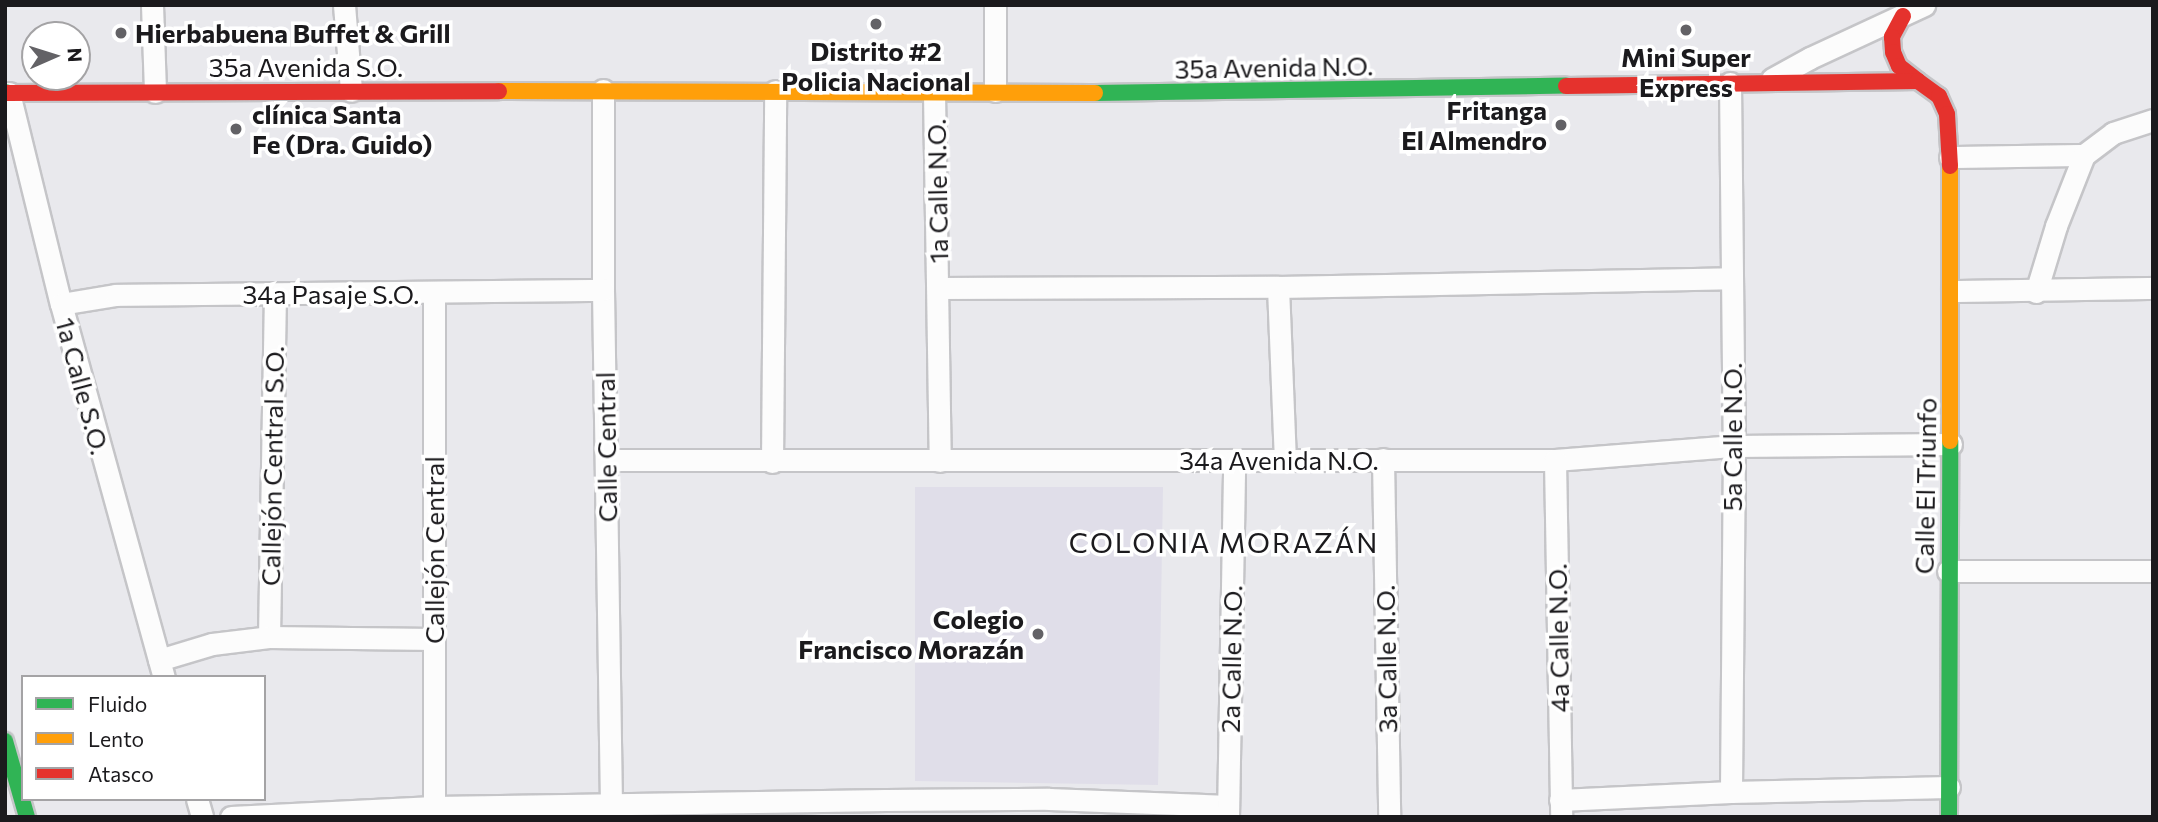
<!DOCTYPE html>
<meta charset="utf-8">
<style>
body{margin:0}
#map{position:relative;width:2158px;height:822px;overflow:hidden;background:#e9e9ed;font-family:Commissioner,sans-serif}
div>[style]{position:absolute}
.built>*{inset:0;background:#e0dee9}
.roads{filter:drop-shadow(2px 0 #c5c5c8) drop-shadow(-2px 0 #c5c5c8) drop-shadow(0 2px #c5c5c8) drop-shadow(0 -2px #c5c5c8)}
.street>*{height:21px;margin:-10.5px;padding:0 10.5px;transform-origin:10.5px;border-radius:10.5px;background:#fcfcfc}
.fast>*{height:16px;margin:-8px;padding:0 8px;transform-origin:8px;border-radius:8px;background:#30b455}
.slow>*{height:16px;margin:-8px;padding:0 8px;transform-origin:8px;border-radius:8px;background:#ff9f0a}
.jam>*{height:16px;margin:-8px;padding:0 8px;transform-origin:8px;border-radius:8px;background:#e5322d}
.dots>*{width:19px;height:19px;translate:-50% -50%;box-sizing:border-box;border:4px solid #fff;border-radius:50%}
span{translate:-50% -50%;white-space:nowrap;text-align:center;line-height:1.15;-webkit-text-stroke:7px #fff;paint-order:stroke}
.poi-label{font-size:26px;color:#1b1a1d;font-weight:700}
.left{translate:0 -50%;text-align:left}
.right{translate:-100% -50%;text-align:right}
.street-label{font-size:26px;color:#1b1a1d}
.neighbourhood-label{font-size:28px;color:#1b1a1d;letter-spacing:2px}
.frame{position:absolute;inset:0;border:7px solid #1b1a1d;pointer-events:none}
.legend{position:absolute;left:21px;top:675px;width:245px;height:126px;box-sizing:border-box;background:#fff;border:2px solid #a4a3a5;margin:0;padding:9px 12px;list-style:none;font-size:21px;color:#1b1a1d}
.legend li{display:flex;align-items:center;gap:14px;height:35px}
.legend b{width:35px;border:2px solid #a4a3a5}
.north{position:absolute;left:21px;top:21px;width:70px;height:70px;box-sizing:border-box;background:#fff;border:2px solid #a4a3a5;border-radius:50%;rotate:87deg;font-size:19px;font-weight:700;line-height:28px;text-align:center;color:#1b1a1d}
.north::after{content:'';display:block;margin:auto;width:24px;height:32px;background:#636266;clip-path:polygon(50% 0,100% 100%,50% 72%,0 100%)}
</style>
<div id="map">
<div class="built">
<div style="clip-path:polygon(915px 487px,1163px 487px,1158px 785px,915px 781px)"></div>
</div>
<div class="roads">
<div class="street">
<div style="left:152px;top:5px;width:87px;rotate:88deg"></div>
<div style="left:344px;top:5px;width:86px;rotate:85.3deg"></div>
<div style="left:1772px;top:79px;width:43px;rotate:-28.9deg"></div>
<div style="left:1810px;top:58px;width:126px;rotate:-24.9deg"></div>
<div style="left:1730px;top:83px;width:363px;rotate:89.4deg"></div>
<div style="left:1734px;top:446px;width:346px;rotate:90.5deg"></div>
<div style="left:603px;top:90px;width:200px;rotate:90deg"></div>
<div style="left:603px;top:290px;width:513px;rotate:89.11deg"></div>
<div style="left:995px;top:91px;width:86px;rotate:-90deg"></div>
<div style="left:9px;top:93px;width:217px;rotate:76.2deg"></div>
<div style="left:61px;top:304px;width:387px;rotate:74.6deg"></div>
<div style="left:934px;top:93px;width:368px;rotate:89.1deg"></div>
<div style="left:1950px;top:157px;width:134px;rotate:-0.9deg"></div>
<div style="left:1278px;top:287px;width:173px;rotate:87.7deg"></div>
<div style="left:939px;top:288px;width:339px;rotate:-0.2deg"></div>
<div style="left:1278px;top:287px;width:453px;rotate:-1.1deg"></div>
<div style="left:1952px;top:291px;width:201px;rotate:-0.9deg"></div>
<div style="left:2036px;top:292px;width:69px;rotate:-73.1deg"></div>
<div style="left:2056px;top:226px;width:76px;rotate:-68.5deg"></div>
<div style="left:2084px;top:155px;width:36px;rotate:-37deg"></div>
<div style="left:2113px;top:133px;width:42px;rotate:-18deg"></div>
<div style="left:434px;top:293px;width:514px;rotate:90deg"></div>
<div style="left:61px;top:304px;width:56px;rotate:-9.3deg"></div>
<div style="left:116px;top:295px;width:487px;rotate:-0.6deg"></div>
<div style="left:1383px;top:459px;width:358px;rotate:89deg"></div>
<div style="left:606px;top:460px;width:949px"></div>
<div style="left:1555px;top:460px;width:180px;rotate:-4.5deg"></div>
<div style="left:1734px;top:446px;width:217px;rotate:-0.5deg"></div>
<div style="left:1555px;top:460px;width:357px;rotate:89deg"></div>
<div style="left:772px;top:462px;width:371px;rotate:-89.5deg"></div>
<div style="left:1948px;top:571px;width:205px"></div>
<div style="left:269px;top:637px;width:343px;rotate:-89deg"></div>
<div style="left:159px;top:660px;width:55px;rotate:-16.8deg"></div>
<div style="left:212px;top:644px;width:57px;rotate:-7deg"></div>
<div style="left:269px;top:637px;width:165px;rotate:0.7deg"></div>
<div style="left:197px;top:799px;width:19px;rotate:74deg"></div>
<div style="left:1560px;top:800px;width:171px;rotate:-2.7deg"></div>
<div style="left:1731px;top:792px;width:218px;rotate:-1.3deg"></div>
<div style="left:231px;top:817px;width:203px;rotate:-2.8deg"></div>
<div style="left:434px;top:807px;width:452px;rotate:-0.9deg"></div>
<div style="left:886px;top:800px;width:163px;rotate:-0.4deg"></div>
<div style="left:1049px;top:799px;width:179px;rotate:2.2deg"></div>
<div style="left:1228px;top:817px;width:357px;rotate:-89deg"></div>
</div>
<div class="fast">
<div style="left:5px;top:92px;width:4px;rotate:14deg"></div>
<div style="left:1095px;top:93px;width:471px;rotate:-0.9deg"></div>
<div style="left:5px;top:741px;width:79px;rotate:73.9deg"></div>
<div style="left:1949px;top:817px;width:376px;rotate:-89.8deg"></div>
</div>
<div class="slow">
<div style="left:499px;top:91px;width:596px;rotate:0.19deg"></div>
<div style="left:1950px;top:441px;width:275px;rotate:-90deg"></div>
</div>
<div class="jam">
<div style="left:1903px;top:16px;width:24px;rotate:118deg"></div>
<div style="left:1892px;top:37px;width:15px;rotate:86deg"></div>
<div style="left:1893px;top:52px;width:15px;rotate:67deg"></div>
<div style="left:1899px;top:66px;width:24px;rotate:38deg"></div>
<div style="left:1566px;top:86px;width:352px;rotate:-0.8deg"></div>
<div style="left:1918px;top:81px;width:26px;rotate:36deg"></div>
<div style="left:1939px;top:96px;width:20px;rotate:66deg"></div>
<div style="left:1947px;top:114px;width:52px;rotate:86.7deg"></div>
<div style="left:5px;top:93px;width:494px;rotate:-0.2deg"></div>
</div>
</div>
<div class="dots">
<div style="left:876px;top:24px;background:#636266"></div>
<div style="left:1686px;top:30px;background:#636266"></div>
<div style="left:121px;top:33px;background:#636266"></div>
<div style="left:1561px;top:125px;background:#636266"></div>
<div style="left:236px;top:129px;background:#636266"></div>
<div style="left:1038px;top:634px;background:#636266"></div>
</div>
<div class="poi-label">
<span class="left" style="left:135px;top:33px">Hierbabuena Buffet &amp; Grill</span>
<span style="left:876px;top:66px">Distrito #2<br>Policia Nacional</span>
<span style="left:1686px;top:72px">Mini Super<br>Express</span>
<span class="right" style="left:1547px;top:125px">Fritanga<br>El Almendro</span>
<span class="left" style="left:252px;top:129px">clínica Santa<br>Fe (Dra. Guido)</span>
<span class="right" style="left:1024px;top:634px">Colegio<br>Francisco Morazán</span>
</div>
<div class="street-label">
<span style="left:306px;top:67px">35a Avenida S.O.</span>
<span style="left:1274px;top:67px;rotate:-1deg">35a Avenida N.O.</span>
<span style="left:937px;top:191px;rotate:-91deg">1a Calle N.O.</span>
<span style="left:331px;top:294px">34a Pasaje S.O.</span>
<span style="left:83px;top:386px;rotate:75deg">1a Calle S.O.</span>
<span style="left:1732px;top:437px;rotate:-90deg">5a Calle N.O.</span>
<span style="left:606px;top:447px;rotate:-91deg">Calle Central</span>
<span style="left:1279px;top:460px">34a Avenida N.O.</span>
<span style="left:272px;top:466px;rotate:-89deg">Callejón Central S.O.</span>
<span style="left:1925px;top:486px;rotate:-89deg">Calle El Triunfo</span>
<span style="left:434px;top:550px;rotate:-90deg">Callejón Central</span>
<span style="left:1558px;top:638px;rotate:-91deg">4a Calle N.O.</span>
<span style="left:1231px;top:659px;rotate:-89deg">2a Calle N.O.</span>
<span style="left:1386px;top:659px;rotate:-91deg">3a Calle N.O.</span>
</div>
<div class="neighbourhood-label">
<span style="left:1224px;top:542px">COLONIA MORAZÁN</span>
</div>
<div class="frame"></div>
<ul class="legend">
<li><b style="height:9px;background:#30b455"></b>Fluido</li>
<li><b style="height:9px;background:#ff9f0a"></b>Lento</li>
<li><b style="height:9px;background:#e5322d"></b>Atasco</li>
</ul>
<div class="north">N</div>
</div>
